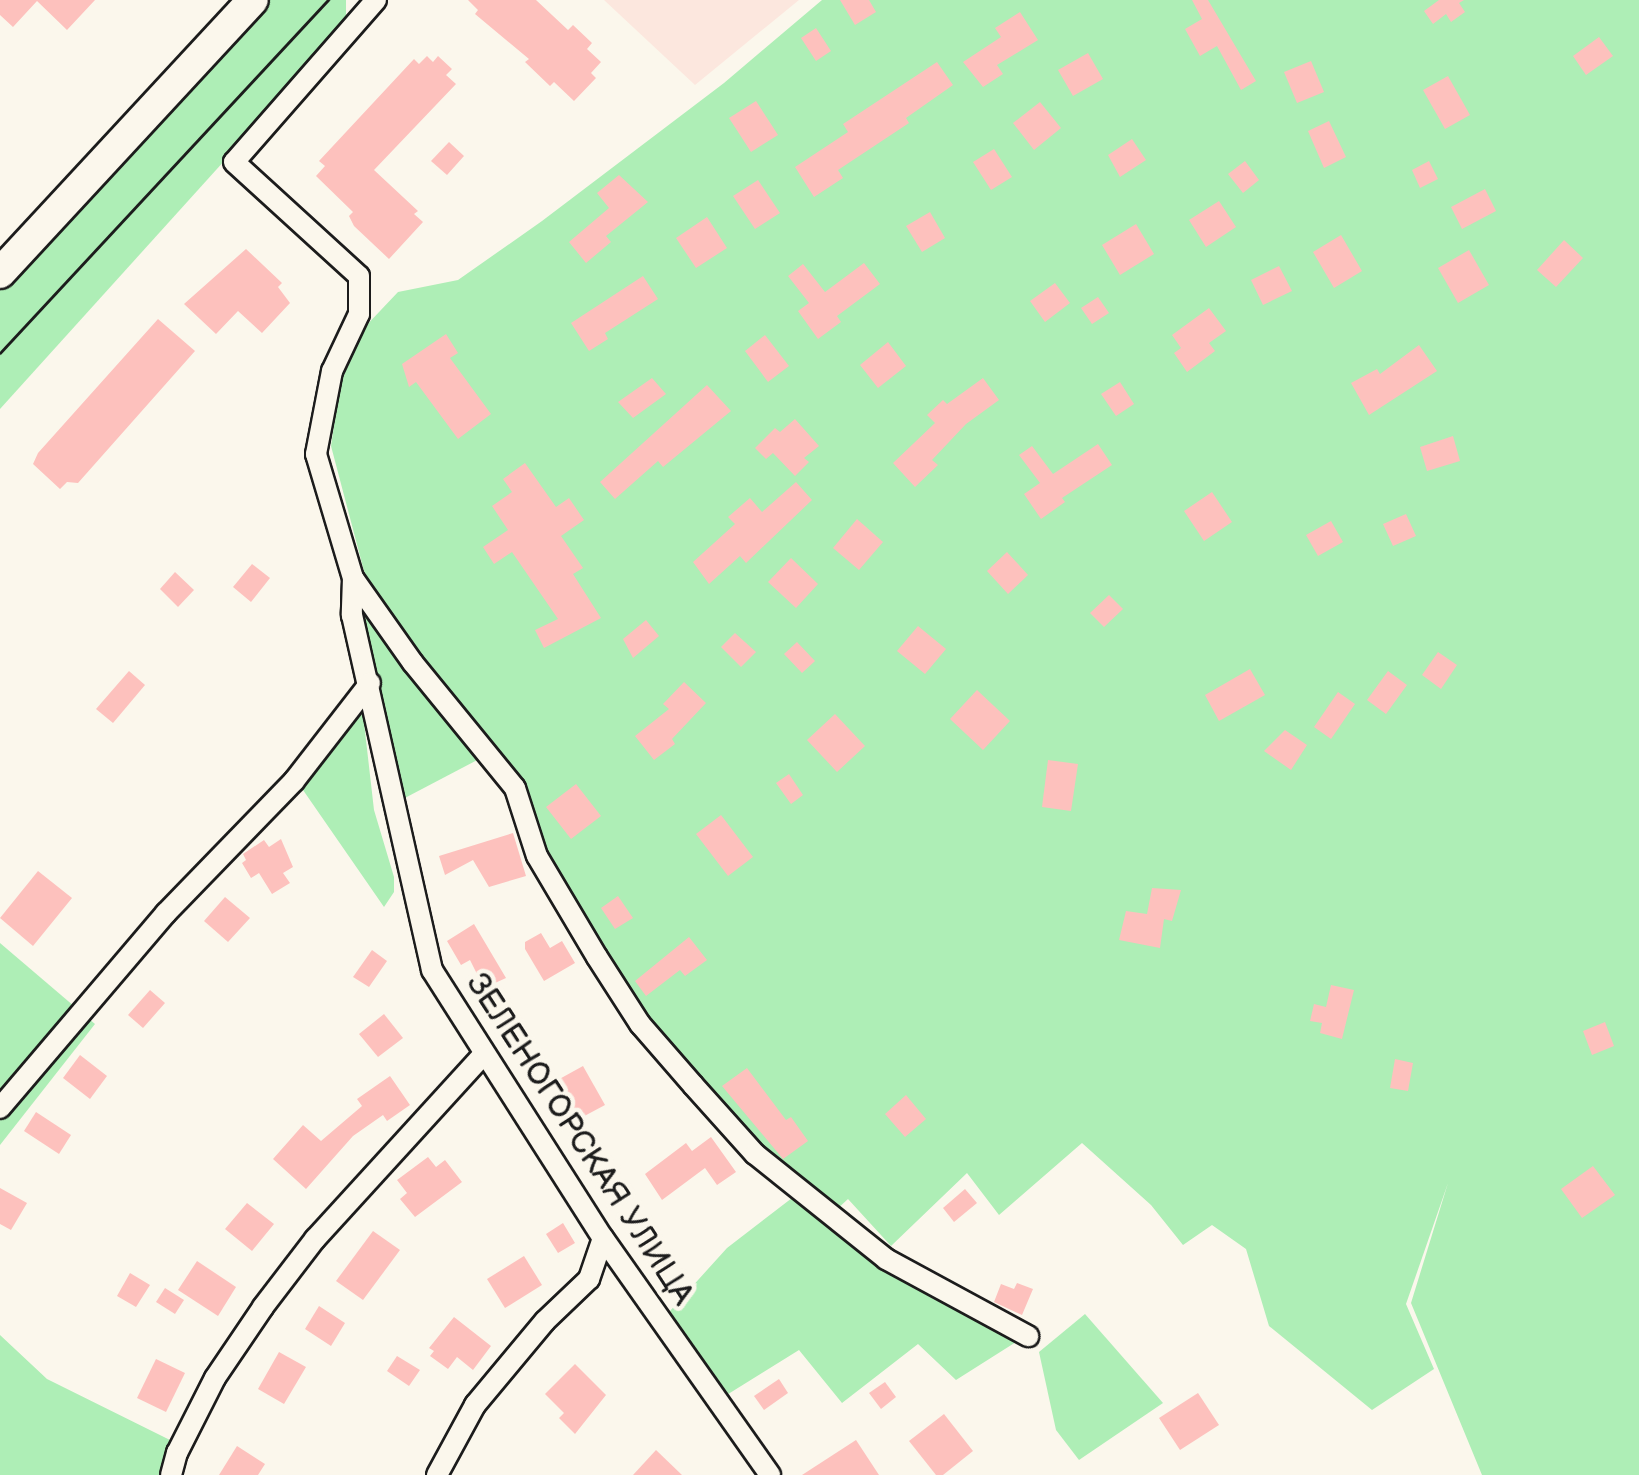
<!DOCTYPE html>
<meta charset="utf-8">
<style>
body{margin:0}
#map{position:relative;width:1639px;height:1475px;overflow:hidden;background:#fbf7ec;font-family:"Balsamiq Sans",sans-serif}
div>[style]{position:absolute}
.built>*{inset:0;background:#fce7de}
.green>*{inset:0;background:#aeeeb6}
.building>*{inset:0;background:#fdc1bd}
.roads{filter:drop-shadow(2px 0 #1c1c1c) drop-shadow(-2px 0 #1c1c1c) drop-shadow(0 2px #1c1c1c) drop-shadow(0 -2px #1c1c1c)}
.street>*{height:20px;margin:-10px;padding:0 10px;transform-origin:10px;border-radius:10px;background:#fbf7ec}
.secondary>*{height:30px;margin:-15px;padding:0 15px;transform-origin:15px;border-radius:15px;background:#fbf7ec}
.tram>*{height:2.5px;margin:-1.25px;padding:0 1.25px;transform-origin:1.25px;border-radius:1.25px;background:#1c1c1c}
span{translate:-50% -50%;white-space:nowrap;text-align:center;line-height:1.15;-webkit-text-stroke:9px #fbf7ec;paint-order:stroke}
.street-label{font-size:32px;color:#1c1c1c}
</style>
<div id="map">
<div class="built">
<div style="clip-path:polygon(604px 0,799px 0,695px 85px)"></div>
</div>
<div class="green">
<div style="clip-path:polygon(268px 0,346px 0,346px 15px,339px 34px,0 409px,0 290px)"></div>
<div style="clip-path:polygon(822px 0,1639px 0,1639px 1475px,1482px 1475px,1411px 1303px,1448px 1183px,1406px 1304px,1434px 1369px,1372px 1410px,1269px 1326px,1246px 1249px,1212px 1225px,1183px 1245px,1151px 1205px,1082px 1143px,999px 1215px,967px 1173px,891px 1246px,848px 1199px,835px 1211px,785px 1174px,656px 1035px,602px 951px,532px 824px,376px 597px,364px 571px,331px 446px,340px 385px,362px 330px,398px 292px,458px 280px,542px 221px,724px 83px)"></div>
<div style="clip-path:polygon(369px 606px,483px 757px,401px 800px,360px 622px,363px 610px)"></div>
<div style="clip-path:polygon(363px 714px,374px 810px,394px 877px,394px 892px,384px 907px,303px 790px,353px 717px)"></div>
<div style="clip-path:polygon(0 943px,95px 1024px,0 1145px)"></div>
<div style="clip-path:polygon(792px 1198px,882px 1270px,1004px 1329px,1016px 1342px,956px 1380px,918px 1344px,842px 1403px,799px 1350px,725px 1396px,670px 1311px,727px 1248px)"></div>
<div style="clip-path:polygon(1085px 1314px,1163px 1403px,1079px 1460px,1056px 1430px,1039px 1352px)"></div>
<div style="clip-path:polygon(0 1335px,47px 1379px,170px 1440px,162px 1475px,0 1475px)"></div>
</div>
<div class="building">
<div style="clip-path:polygon(0 0,95px 0,67px 30px,37px 1px,13px 27px,0 15px)"></div>
<div style="clip-path:polygon(468px 0,536px 0,568px 30px,573px 25px,592px 43px,587px 49px,601px 62px,591px 73px,596px 78px,574px 101px,554px 82px,550px 86px,525px 62px,529px 59px,475px 14px,478px 10px)"></div>
<div style="clip-path:polygon(840px 0,869px 0,876px 12px,855px 25px)"></div>
<div style="clip-path:polygon(1192px 0,1208px 0,1256px 81px,1241px 90px,1217px 46px,1200px 56px,1185px 29px,1202px 19px)"></div>
<div style="clip-path:polygon(1439px 0,1464px 0,1459px 3px,1465px 12px,1451px 22px,1446px 14px,1433px 24px,1424px 11px)"></div>
<div style="clip-path:polygon(1020px 12px,1038px 40px,997px 65px,1003px 74px,983px 87px,963px 62px,1001px 37px,995px 28px)"></div>
<div style="clip-path:polygon(816px 28px,831px 51px,816px 61px,801px 38px)"></div>
<div style="clip-path:polygon(1599px 37px,1613px 56px,1586px 75px,1573px 56px)"></div>
<div style="clip-path:polygon(1088px 53px,1103px 79px,1073px 96px,1058px 70px)"></div>
<div style="clip-path:polygon(427px 56px,433px 62px,438px 56px,452px 69px,446px 75px,456px 84px,374px 170px,418px 211px,414px 214px,423px 222px,389px 259px,354px 226px,349px 216px,353px 212px,316px 176px,325px 166px,319px 161px,414px 59px,419px 64px)"></div>
<div style="clip-path:polygon(1311px 61px,1324px 92px,1297px 103px,1284px 72px)"></div>
<div style="clip-path:polygon(937px 62px,953px 85px,906px 118px,909px 123px,838px 170px,843px 178px,814px 197px,795px 167px,848px 132px,843px 124px)"></div>
<div style="clip-path:polygon(1448px 76px,1470px 115px,1445px 129px,1423px 90px)"></div>
<div style="clip-path:polygon(756px 101px,778px 135px,751px 152px,729px 118px)"></div>
<div style="clip-path:polygon(1040px 102px,1061px 128px,1034px 150px,1013px 123px)"></div>
<div style="clip-path:polygon(1329px 121px,1346px 157px,1324px 168px,1308px 131px)"></div>
<div style="clip-path:polygon(1132px 139px,1146px 160px,1120px 177px,1108px 155px)"></div>
<div style="clip-path:polygon(449px 142px,464px 156px,447px 175px,431px 161px)"></div>
<div style="clip-path:polygon(994px 149px,1012px 177px,991px 190px,973px 162px)"></div>
<div style="clip-path:polygon(1245px 161px,1259px 180px,1243px 193px,1228px 174px)"></div>
<div style="clip-path:polygon(1429px 161px,1438px 179px,1420px 188px,1412px 170px)"></div>
<div style="clip-path:polygon(619px 175px,648px 202px,606px 236px,611px 242px,586px 263px,569px 242px,609px 208px,597px 193px)"></div>
<div style="clip-path:polygon(758px 180px,780px 213px,755px 229px,733px 196px)"></div>
<div style="clip-path:polygon(1485px 189px,1496px 211px,1462px 229px,1451px 207px)"></div>
<div style="clip-path:polygon(1219px 201px,1236px 227px,1206px 247px,1189px 220px)"></div>
<div style="clip-path:polygon(930px 212px,945px 238px,922px 252px,906px 226px)"></div>
<div style="clip-path:polygon(707px 217px,727px 248px,696px 268px,676px 238px)"></div>
<div style="clip-path:polygon(1136px 224px,1154px 254px,1120px 275px,1102px 245px)"></div>
<div style="clip-path:polygon(1341px 235px,1362px 271px,1334px 288px,1313px 252px)"></div>
<div style="clip-path:polygon(1564px 240px,1583px 258px,1556px 287px,1537px 270px)"></div>
<div style="clip-path:polygon(246px 249px,282px 283px,278px 287px,290px 303px,262px 333px,238px 311px,216px 334px,184px 304px)"></div>
<div style="clip-path:polygon(1469px 250px,1489px 285px,1458px 303px,1438px 268px)"></div>
<div style="clip-path:polygon(864px 263px,880px 284px,837px 316px,841px 322px,818px 339px,798px 311px,809px 303px,788px 276px,803px 264px,825px 292px)"></div>
<div style="clip-path:polygon(1279px 266px,1292px 291px,1263px 305px,1251px 280px)"></div>
<div style="clip-path:polygon(643px 276px,658px 299px,605px 333px,608px 339px,589px 351px,571px 323px)"></div>
<div style="clip-path:polygon(1055px 283px,1070px 303px,1045px 322px,1030px 301px)"></div>
<div style="clip-path:polygon(1098px 297px,1109px 313px,1092px 324px,1081px 308px)"></div>
<div style="clip-path:polygon(1209px 308px,1226px 331px,1209px 343px,1215px 351px,1187px 372px,1174px 353px,1181px 348px,1172px 335px)"></div>
<div style="clip-path:polygon(158px 319px,195px 351px,78px 483px,67px 482px,60px 489px,33px 464px,38px 453px)"></div>
<div style="clip-path:polygon(446px 334px,458px 353px,450px 358px,491px 414px,458px 439px,416px 382px,409px 387px,402px 364px)"></div>
<div style="clip-path:polygon(765px 335px,789px 366px,768px 382px,745px 351px)"></div>
<div style="clip-path:polygon(888px 342px,906px 366px,878px 388px,860px 365px)"></div>
<div style="clip-path:polygon(1419px 345px,1437px 371px,1369px 415px,1351px 383px,1377px 369px,1380px 374px)"></div>
<div style="clip-path:polygon(652px 378px,666px 394px,633px 418px,618px 402px)"></div>
<div style="clip-path:polygon(983px 378px,999px 400px,966px 424px,932px 460px,938px 465px,915px 487px,893px 463px,935px 423px,927px 415px,943px 400px,947px 404px)"></div>
<div style="clip-path:polygon(1120px 382px,1134px 404px,1116px 416px,1101px 394px)"></div>
<div style="clip-path:polygon(707px 385px,731px 411px,663px 467px,658px 461px,615px 499px,600px 482px)"></div>
<div style="clip-path:polygon(795px 419px,819px 446px,804px 458px,809px 462px,795px 476px,773px 453px,766px 459px,755px 448px,775px 428px,780px 432px)"></div>
<div style="clip-path:polygon(1453px 436px,1460px 461px,1427px 471px,1420px 447px)"></div>
<div style="clip-path:polygon(1098px 444px,1112px 465px,1062px 498px,1065px 502px,1041px 519px,1024px 494px,1040px 483px,1019px 455px,1032px 446px,1053px 474px)"></div>
<div style="clip-path:polygon(525px 463px,556px 507px,569px 498px,584px 520px,561px 536px,583px 568px,573px 574px,601px 618px,544px 648px,535px 630px,558px 619px,512px 552px,494px 564px,483px 547px,508px 530px,492px 506px,512px 492px,503px 479px)"></div>
<div style="clip-path:polygon(796px 482px,812px 500px,746px 563px,740px 556px,709px 584px,693px 562px,735px 524px,728px 517px,750px 498px,762px 512px)"></div>
<div style="clip-path:polygon(1212px 492px,1232px 522px,1204px 541px,1184px 511px)"></div>
<div style="clip-path:polygon(1406px 514px,1416px 536px,1393px 546px,1383px 524px)"></div>
<div style="clip-path:polygon(857px 519px,883px 542px,859px 570px,833px 548px)"></div>
<div style="clip-path:polygon(1331px 521px,1343px 542px,1318px 556px,1306px 535px)"></div>
<div style="clip-path:polygon(1007px 552px,1028px 575px,1008px 594px,987px 571px)"></div>
<div style="clip-path:polygon(791px 558px,818px 584px,796px 608px,768px 582px)"></div>
<div style="clip-path:polygon(252px 564px,270px 578px,251px 602px,233px 587px)"></div>
<div style="clip-path:polygon(175px 572px,194px 590px,178px 607px,160px 589px)"></div>
<div style="clip-path:polygon(1109px 595px,1123px 609px,1104px 627px,1090px 613px)"></div>
<div style="clip-path:polygon(646px 620px,659px 636px,633px 658px,623px 639px)"></div>
<div style="clip-path:polygon(918px 626px,946px 649px,925px 674px,897px 651px)"></div>
<div style="clip-path:polygon(735px 633px,756px 652px,741px 667px,721px 647px)"></div>
<div style="clip-path:polygon(797px 642px,815px 661px,802px 673px,784px 654px)"></div>
<div style="clip-path:polygon(1438px 652px,1457px 665px,1441px 689px,1422px 675px)"></div>
<div style="clip-path:polygon(1250px 669px,1265px 695px,1219px 721px,1205px 695px)"></div>
<div style="clip-path:polygon(129px 671px,145px 685px,113px 723px,96px 709px)"></div>
<div style="clip-path:polygon(1388px 671px,1407px 685px,1386px 714px,1367px 700px)"></div>
<div style="clip-path:polygon(684px 682px,706px 703px,672px 739px,675px 744px,654px 760px,635px 736px,669px 709px,663px 704px)"></div>
<div style="clip-path:polygon(977px 690px,1010px 721px,983px 750px,950px 719px)"></div>
<div style="clip-path:polygon(1338px 692px,1355px 704px,1331px 739px,1314px 727px)"></div>
<div style="clip-path:polygon(835px 714px,865px 746px,837px 772px,807px 740px)"></div>
<div style="clip-path:polygon(1285px 730px,1307px 745px,1291px 770px,1264px 751px)"></div>
<div style="clip-path:polygon(1048px 760px,1078px 764px,1071px 811px,1042px 807px)"></div>
<div style="clip-path:polygon(789px 774px,803px 795px,791px 804px,776px 783px)"></div>
<div style="clip-path:polygon(576px 784px,601px 816px,571px 839px,546px 807px)"></div>
<div style="clip-path:polygon(721px 815px,753px 857px,728px 876px,696px 834px)"></div>
<div style="clip-path:polygon(513px 833px,526px 876px,489px 887px,473px 860px,445px 875px,439px 856px)"></div>
<div style="clip-path:polygon(281px 839px,293px 867px,283px 873px,290px 883px,272px 894px,259px 873px,251px 878px,242px 863px,246px 860px,243px 854px,264px 840px,269px 847px)"></div>
<div style="clip-path:polygon(38px 871px,72px 898px,33px 946px,0 918px)"></div>
<div style="clip-path:polygon(1152px 888px,1181px 890px,1172px 921px,1164px 919px,1160px 948px,1119px 940px,1126px 911px,1147px 914px)"></div>
<div style="clip-path:polygon(618px 896px,633px 918px,615px 929px,601px 908px)"></div>
<div style="clip-path:polygon(225px 897px,250px 918px,228px 942px,204px 921px)"></div>
<div style="clip-path:polygon(474px 924px,506px 978px,484px 988px,470px 960px,461px 965px,447px 941px)"></div>
<div style="clip-path:polygon(541px 933px,550px 948px,562px 941px,575px 963px,544px 981px,525px 949px,525px 942px)"></div>
<div style="clip-path:polygon(689px 937px,707px 960px,685px 976px,680px 970px,646px 996px,635px 981px)"></div>
<div style="clip-path:polygon(372px 950px,387px 961px,369px 987px,353px 977px)"></div>
<div style="clip-path:polygon(1331px 985px,1354px 990px,1342px 1039px,1320px 1033px,1322px 1023px,1310px 1021px,1314px 1004px,1326px 1007px)"></div>
<div style="clip-path:polygon(150px 990px,165px 1003px,143px 1028px,128px 1015px)"></div>
<div style="clip-path:polygon(384px 1014px,403px 1038px,378px 1057px,359px 1034px)"></div>
<div style="clip-path:polygon(1605px 1022px,1614px 1046px,1592px 1055px,1583px 1031px)"></div>
<div style="clip-path:polygon(80px 1055px,107px 1076px,90px 1099px,63px 1078px)"></div>
<div style="clip-path:polygon(1395px 1059px,1413px 1063px,1408px 1091px,1390px 1088px)"></div>
<div style="clip-path:polygon(583px 1066px,605px 1105px,575px 1121px,554px 1082px)"></div>
<div style="clip-path:polygon(747px 1068px,786px 1120px,791px 1117px,808px 1141px,783px 1159px,722px 1086px)"></div>
<div style="clip-path:polygon(390px 1076px,410px 1105px,387px 1121px,383px 1115px,353px 1136px,306px 1189px,273px 1159px,303px 1125px,321px 1141px,362px 1106px,357px 1099px)"></div>
<div style="clip-path:polygon(906px 1095px,926px 1119px,905px 1137px,885px 1114px)"></div>
<div style="clip-path:polygon(36px 1112px,71px 1135px,59px 1154px,24px 1131px)"></div>
<div style="clip-path:polygon(711px 1137px,736px 1172px,717px 1185px,705px 1168px,662px 1200px,645px 1174px,686px 1143px,692px 1151px)"></div>
<div style="clip-path:polygon(428px 1157px,436px 1167px,445px 1160px,462px 1182px,415px 1217px,400px 1199px,407px 1193px,397px 1180px)"></div>
<div style="clip-path:polygon(1593px 1166px,1615px 1195px,1582px 1218px,1561px 1189px)"></div>
<div style="clip-path:polygon(0 1188px,27px 1203px,11px 1230px,0 1224px)"></div>
<div style="clip-path:polygon(965px 1189px,977px 1203px,954px 1222px,943px 1208px)"></div>
<div style="clip-path:polygon(247px 1203px,274px 1224px,252px 1251px,225px 1229px)"></div>
<div style="clip-path:polygon(563px 1223px,575px 1243px,558px 1253px,546px 1234px)"></div>
<div style="clip-path:polygon(373px 1231px,400px 1250px,363px 1300px,336px 1281px)"></div>
<div style="clip-path:polygon(524px 1256px,542px 1285px,505px 1308px,487px 1279px)"></div>
<div style="clip-path:polygon(197px 1261px,236px 1287px,218px 1316px,178px 1290px)"></div>
<div style="clip-path:polygon(130px 1273px,150px 1285px,136px 1307px,117px 1296px)"></div>
<div style="clip-path:polygon(1017px 1283px,1033px 1289px,1022px 1315px,994px 1302px,1001px 1284px,1014px 1289px)"></div>
<div style="clip-path:polygon(165px 1288px,184px 1300px,175px 1314px,156px 1302px)"></div>
<div style="clip-path:polygon(319px 1306px,345px 1323px,331px 1346px,305px 1329px)"></div>
<div style="clip-path:polygon(454px 1317px,491px 1346px,473px 1370px,457px 1357px,448px 1369px,430px 1356px,434px 1351px,429px 1348px)"></div>
<div style="clip-path:polygon(279px 1352px,306px 1367px,284px 1404px,258px 1389px)"></div>
<div style="clip-path:polygon(397px 1356px,420px 1370px,409px 1386px,387px 1371px)"></div>
<div style="clip-path:polygon(156px 1359px,185px 1373px,166px 1412px,137px 1398px)"></div>
<div style="clip-path:polygon(575px 1364px,606px 1395px,575px 1434px,559px 1418px,564px 1413px,545px 1394px)"></div>
<div style="clip-path:polygon(779px 1379px,788px 1393px,764px 1410px,754px 1396px)"></div>
<div style="clip-path:polygon(885px 1382px,896px 1397px,881px 1409px,869px 1393px)"></div>
<div style="clip-path:polygon(1198px 1393px,1219px 1425px,1180px 1450px,1159px 1418px)"></div>
<div style="clip-path:polygon(944px 1414px,973px 1451px,943px 1475px,936px 1475px,909px 1441px)"></div>
<div style="clip-path:polygon(856px 1440px,879px 1475px,802px 1475px)"></div>
<div style="clip-path:polygon(237px 1446px,265px 1464px,258px 1475px,219px 1475px)"></div>
<div style="clip-path:polygon(656px 1450px,682px 1475px,633px 1475px)"></div>
</div>
<div class="roads">
<div class="street">
<div style="left:376px;top:0;width:215px;rotate:131.2deg"></div>
<div style="left:234px;top:162px;width:169px;rotate:42.4deg"></div>
<div style="left:359px;top:276px;width:38px;rotate:90deg"></div>
<div style="left:359px;top:314px;width:63px;rotate:115.3deg"></div>
<div style="left:332px;top:371px;width:85px;rotate:100.9deg"></div>
<div style="left:316px;top:454px;width:129px;rotate:73.4deg"></div>
<div style="left:353px;top:578px;width:104px;rotate:54.8deg"></div>
<div style="left:413px;top:663px;width:161px;rotate:50.8deg"></div>
<div style="left:515px;top:788px;width:71px;rotate:72.1deg"></div>
<div style="left:537px;top:856px;width:117px;rotate:59.3deg"></div>
<div style="left:597px;top:957px;width:80px;rotate:57.3deg"></div>
<div style="left:640px;top:1024px;width:81px;rotate:49deg"></div>
<div style="left:693px;top:1085px;width:93px;rotate:48.1deg"></div>
<div style="left:755px;top:1154px;width:168px;rotate:38.7deg"></div>
<div style="left:886px;top:1259px;width:162px;rotate:28.5deg"></div>
<div style="left:353px;top:578px;width:37px;rotate:92deg"></div>
<div style="left:352px;top:615px;width:364px;rotate:77.3deg"></div>
<div style="left:432px;top:970px;width:318px;rotate:57.5deg"></div>
<div style="left:603px;top:1238px;width:290px;rotate:54.8deg"></div>
<div style="left:0;top:1108px;width:256px;rotate:-49.6deg"></div>
<div style="left:166px;top:913px;width:184px;rotate:-45.9deg"></div>
<div style="left:294px;top:781px;width:124px;rotate:-52.2deg"></div>
<div style="left:171px;top:1475px;width:23px;rotate:-75deg"></div>
<div style="left:177px;top:1453px;width:84px;rotate:-63.1deg"></div>
<div style="left:215px;top:1378px;width:86px;rotate:-55.9deg"></div>
<div style="left:263px;top:1307px;width:86px;rotate:-52.6deg"></div>
<div style="left:315px;top:1239px;width:249px;rotate:-47.6deg"></div>
<div style="left:437px;top:1475px;width:80px;rotate:-61.5deg"></div>
<div style="left:475px;top:1405px;width:109px;rotate:-50.2deg"></div>
<div style="left:545px;top:1321px;width:61px;rotate:-43.7deg"></div>
<div style="left:589px;top:1279px;width:43px;rotate:-71.1deg"></div>
</div>
<div class="secondary">
<div style="left:0;top:273px;width:372px;rotate:-47.2deg"></div>
</div>
</div>
<div class="tram">
<div style="left:0;top:353px;width:482px;rotate:-47.1deg"></div>
</div>
<div class="street-label">
<span style="left:579px;top:1140px;rotate:57deg">ЗЕЛЕНОГОРСКАЯ УЛИЦА</span>
</div>
</div>
